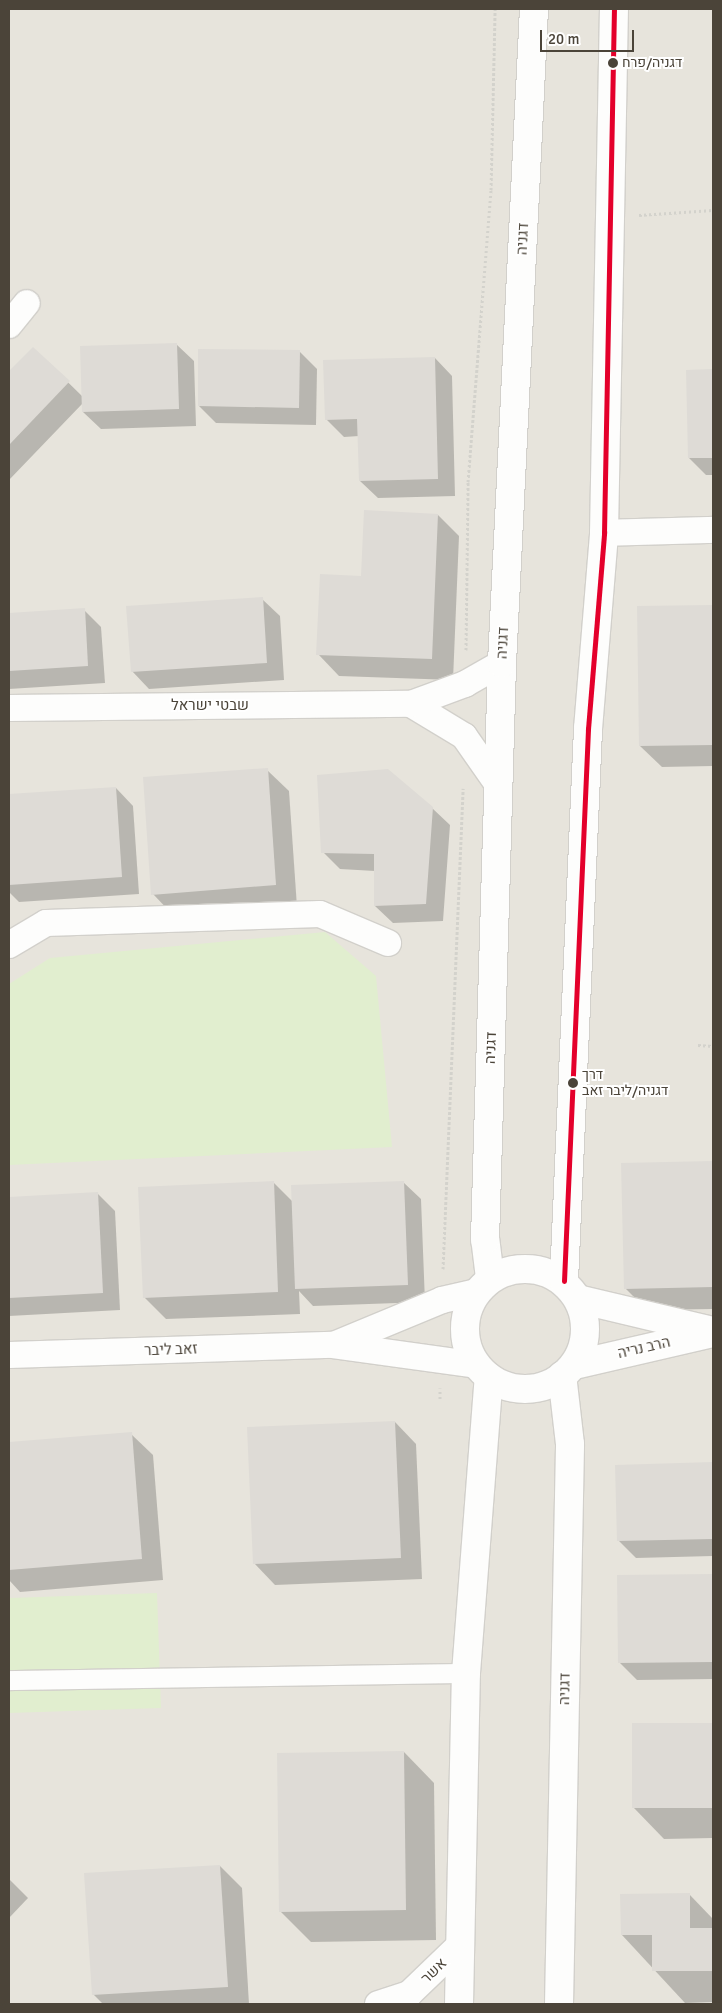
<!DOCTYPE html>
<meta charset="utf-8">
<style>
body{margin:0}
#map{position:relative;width:722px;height:2013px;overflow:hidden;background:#f4f2ee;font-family:Signika,Heebo,sans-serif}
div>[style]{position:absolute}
.residential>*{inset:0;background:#e7e4dc}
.green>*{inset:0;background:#e1eecf}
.shadow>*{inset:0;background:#0003}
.building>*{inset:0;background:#dedbd6}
.path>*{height:3px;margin-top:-1.5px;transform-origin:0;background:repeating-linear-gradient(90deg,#d3d2cc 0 2.5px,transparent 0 5px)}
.roads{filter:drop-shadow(1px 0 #d2d0cb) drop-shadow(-1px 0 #d2d0cb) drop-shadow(0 1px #d2d0cb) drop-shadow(0 -1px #d2d0cb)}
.pedestrian>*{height:19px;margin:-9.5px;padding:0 9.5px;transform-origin:9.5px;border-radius:9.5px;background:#fdfdfc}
.minor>*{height:26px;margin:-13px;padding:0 13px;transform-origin:13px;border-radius:13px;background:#fdfdfc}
.tertiary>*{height:28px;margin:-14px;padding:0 14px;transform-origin:14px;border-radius:14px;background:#fdfdfc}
.tertiary>.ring{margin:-14px;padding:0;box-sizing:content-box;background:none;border:28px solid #fdfdfc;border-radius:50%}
.bus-1>*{height:5px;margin:-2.5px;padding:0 2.5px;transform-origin:2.5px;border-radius:2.5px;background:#e4002b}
.dots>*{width:14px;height:14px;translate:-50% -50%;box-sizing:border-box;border:2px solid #fff;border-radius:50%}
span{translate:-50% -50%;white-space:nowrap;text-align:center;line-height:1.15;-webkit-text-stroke:4px #fff;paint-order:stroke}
.bus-label{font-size:14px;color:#4b4439}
.left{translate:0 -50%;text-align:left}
.street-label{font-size:15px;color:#4b4439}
.frame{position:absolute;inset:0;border:10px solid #4b4439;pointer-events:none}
.scale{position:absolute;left:540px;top:30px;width:94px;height:22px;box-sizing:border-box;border:2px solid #4b4439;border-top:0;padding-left:6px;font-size:15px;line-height:18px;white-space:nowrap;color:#4b4439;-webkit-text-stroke:4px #fff;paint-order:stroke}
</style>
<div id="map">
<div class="residential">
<div style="clip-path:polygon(9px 9px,713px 9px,713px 2004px,9px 2004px)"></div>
</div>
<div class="green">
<div style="clip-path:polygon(325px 932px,376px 976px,392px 1147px,9px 1165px,9px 984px,50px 958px)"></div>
<div style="clip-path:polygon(157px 1593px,161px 1708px,9px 1713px,9px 1598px)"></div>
</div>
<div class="shadow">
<div style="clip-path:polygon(176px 344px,194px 361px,196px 426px,101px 429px,83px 412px,83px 403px,9px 480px,9px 373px,33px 348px,83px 397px)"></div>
<div style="clip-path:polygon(299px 351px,317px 369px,316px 425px,216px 423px,199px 406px)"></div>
<div style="clip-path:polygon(435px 358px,452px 376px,455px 496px,378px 498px,360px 481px,359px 436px,344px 437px,326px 419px)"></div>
<div style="clip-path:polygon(713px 370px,713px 475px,706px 475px,689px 458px,687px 371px)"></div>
<div style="clip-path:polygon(438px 515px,459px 536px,453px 680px,339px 676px,318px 654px,362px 577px)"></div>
<div style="clip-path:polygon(262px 599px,280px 616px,284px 680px,149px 689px,132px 671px)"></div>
<div style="clip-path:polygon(713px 606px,713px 766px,662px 767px,640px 746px,638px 608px)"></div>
<div style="clip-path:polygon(84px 610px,101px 627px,105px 683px,9px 689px,9px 614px)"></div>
<div style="clip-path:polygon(267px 770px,289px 791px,297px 907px,174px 916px,153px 894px)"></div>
<div style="clip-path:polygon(116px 788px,133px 806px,139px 894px,19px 902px,9px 892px,9px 796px)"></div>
<div style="clip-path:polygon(432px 808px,450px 825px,443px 921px,393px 923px,375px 906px,375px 871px,340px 869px,323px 852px)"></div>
<div style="clip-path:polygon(713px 1162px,713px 1309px,647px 1310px,626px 1289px,623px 1165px)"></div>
<div style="clip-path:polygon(273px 1182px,293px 1202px,403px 1182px,421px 1199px,425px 1302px,313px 1306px,299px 1291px,300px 1314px,166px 1319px,144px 1297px)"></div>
<div style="clip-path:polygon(97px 1193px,115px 1211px,120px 1310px,9px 1316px,9px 1198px)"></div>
<div style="clip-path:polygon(395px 1422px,416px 1444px,422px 1579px,275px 1585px,254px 1563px)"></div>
<div style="clip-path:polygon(131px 1434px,153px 1455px,163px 1580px,20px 1592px,9px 1580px,9px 1444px)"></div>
<div style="clip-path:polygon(713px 1463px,713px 1556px,636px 1558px,618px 1540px,616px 1466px)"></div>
<div style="clip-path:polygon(713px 1575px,713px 1679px,637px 1680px,619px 1662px,618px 1577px)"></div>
<div style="clip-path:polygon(633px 1724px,713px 1724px,713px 1838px,664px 1839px,634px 1808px)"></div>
<div style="clip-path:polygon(404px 1752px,434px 1783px,436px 1940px,311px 1942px,280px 1911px)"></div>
<div style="clip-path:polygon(220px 1866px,242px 1888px,249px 2004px,103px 2004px,93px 1994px)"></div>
<div style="clip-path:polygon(9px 1879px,28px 1898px,9px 1918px)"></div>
<div style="clip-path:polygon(689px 1894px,713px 1919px,713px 2002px,685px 2003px,622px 1935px)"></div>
</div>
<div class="building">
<div style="clip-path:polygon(177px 343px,179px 409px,82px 412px,80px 346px)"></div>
<div style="clip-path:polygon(33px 347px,70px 381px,9px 445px,9px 371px)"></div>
<div style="clip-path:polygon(198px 349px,300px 350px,299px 408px,198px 406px)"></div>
<div style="clip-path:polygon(435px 357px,438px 479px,359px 481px,357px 419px,325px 420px,323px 360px)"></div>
<div style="clip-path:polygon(713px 369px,713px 458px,688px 458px,686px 370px)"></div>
<div style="clip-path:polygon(364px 510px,438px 514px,432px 659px,316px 655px,320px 574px,361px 576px)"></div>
<div style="clip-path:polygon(263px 597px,267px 663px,131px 672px,126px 606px)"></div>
<div style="clip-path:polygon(713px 605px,713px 745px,639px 746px,637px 606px)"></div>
<div style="clip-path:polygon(85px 608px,88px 666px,9px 671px,9px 613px)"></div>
<div style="clip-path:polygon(268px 768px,276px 885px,151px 895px,143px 777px)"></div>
<div style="clip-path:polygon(388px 769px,433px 807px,426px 904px,374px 906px,374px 854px,321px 853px,317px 775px)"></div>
<div style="clip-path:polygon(116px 787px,122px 877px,9px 885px,9px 794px)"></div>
<div style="clip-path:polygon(713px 1161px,713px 1287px,624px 1289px,621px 1163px)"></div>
<div style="clip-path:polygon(274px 1181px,278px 1292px,143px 1298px,138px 1187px)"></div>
<div style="clip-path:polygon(404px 1181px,408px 1285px,295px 1289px,291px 1185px)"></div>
<div style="clip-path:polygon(98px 1192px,103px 1293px,9px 1298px,9px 1197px)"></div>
<div style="clip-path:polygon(395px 1421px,401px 1558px,253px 1564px,247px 1427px)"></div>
<div style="clip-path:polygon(132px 1432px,142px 1559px,9px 1570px,9px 1442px)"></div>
<div style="clip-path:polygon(713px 1462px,713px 1539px,617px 1541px,615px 1465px)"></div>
<div style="clip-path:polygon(713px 1574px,713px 1662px,618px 1663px,617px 1575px)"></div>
<div style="clip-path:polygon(632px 1723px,713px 1723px,713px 1808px,632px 1808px)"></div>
<div style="clip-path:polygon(404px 1751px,406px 1910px,279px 1912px,277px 1753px)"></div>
<div style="clip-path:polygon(220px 1865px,228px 1987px,92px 1995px,84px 1873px)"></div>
<div style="clip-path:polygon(690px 1893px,690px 1928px,713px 1928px,713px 1971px,652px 1971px,652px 1935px,621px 1935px,620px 1894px)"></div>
</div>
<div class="path">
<div style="left:639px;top:215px;width:74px;rotate:-3.9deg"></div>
<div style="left:466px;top:650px;width:168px;rotate:-89.3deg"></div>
<div style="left:468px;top:482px;width:293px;rotate:-85.5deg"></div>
<div style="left:491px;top:190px;width:181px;rotate:-88.7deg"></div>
<div style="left:698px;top:1045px;width:15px;rotate:4deg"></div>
<div style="left:443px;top:1269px;width:481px;rotate:-87.6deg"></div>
<div style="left:440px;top:1399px;width:11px;rotate:-90deg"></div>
</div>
<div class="roads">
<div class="pedestrian">
<div style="left:9px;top:1680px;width:457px;rotate:-0.9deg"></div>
</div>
<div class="minor">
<div style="left:9px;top:325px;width:28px;rotate:-51deg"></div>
<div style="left:604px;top:533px;width:109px;rotate:-1.6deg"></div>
<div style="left:411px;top:704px;width:62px;rotate:31.1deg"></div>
<div style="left:464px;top:736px;width:61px;rotate:55deg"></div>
<div style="left:9px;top:708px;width:402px;rotate:-0.6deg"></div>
<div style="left:411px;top:704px;width:58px;rotate:-20.3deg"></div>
<div style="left:465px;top:684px;width:43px;rotate:-29.6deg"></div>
<div style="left:9px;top:945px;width:43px;rotate:-30.7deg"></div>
<div style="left:46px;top:923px;width:274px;rotate:-1.9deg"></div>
<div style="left:320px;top:914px;width:74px;rotate:23.1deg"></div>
<div style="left:336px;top:1344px;width:115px;rotate:-22.5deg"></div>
<div style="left:442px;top:1300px;width:36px;rotate:-13deg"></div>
<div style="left:9px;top:1355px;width:324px;rotate:-1.8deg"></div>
<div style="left:333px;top:1345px;width:145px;rotate:7.9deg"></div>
<div style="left:378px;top:2004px;width:33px;rotate:-18deg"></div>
<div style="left:409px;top:1994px;width:71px;rotate:-43.9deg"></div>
</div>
<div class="tertiary">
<div class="ring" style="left:465px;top:1269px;width:92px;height:92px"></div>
<div style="left:490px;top:1278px;width:38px;rotate:-97deg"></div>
<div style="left:485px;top:1240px;width:577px;rotate:-88.31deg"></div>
<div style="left:502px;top:663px;width:655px;rotate:-87.2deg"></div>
<div style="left:564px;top:1281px;width:553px;rotate:-87.51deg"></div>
<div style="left:588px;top:729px;width:197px;rotate:-85.3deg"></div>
<div style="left:604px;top:533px;width:524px;rotate:-88.91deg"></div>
<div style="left:578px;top:1299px;width:138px;rotate:13.4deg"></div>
<div style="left:574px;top:1365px;width:143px;rotate:-13deg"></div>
<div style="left:459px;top:2004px;width:331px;rotate:-88.8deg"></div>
<div style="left:466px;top:1673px;width:297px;rotate:-85.6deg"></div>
<div style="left:559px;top:2004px;width:560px;rotate:-88.87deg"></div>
<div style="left:570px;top:1444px;width:69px;rotate:-96.6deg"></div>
</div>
</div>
<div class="bus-1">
<div style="left:564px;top:1281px;width:553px;rotate:-87.51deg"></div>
<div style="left:588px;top:729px;width:197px;rotate:-85.3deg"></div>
<div style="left:604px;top:533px;width:524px;rotate:-88.91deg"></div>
</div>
<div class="dots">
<div style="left:613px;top:63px;background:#4b4439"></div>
<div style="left:573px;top:1083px;background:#4b4439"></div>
</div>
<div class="bus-label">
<span class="left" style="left:622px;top:63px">דגניה/פרח</span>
<span class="left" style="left:582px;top:1083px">דרך<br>דגניה/ליבר זאב</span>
</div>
<div class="street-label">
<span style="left:523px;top:239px;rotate:-87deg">דגניה</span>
<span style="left:503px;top:643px;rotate:-87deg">דגניה</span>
<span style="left:210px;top:706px">שבטי ישראל</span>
<span style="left:491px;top:1048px;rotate:-88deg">דגניה</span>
<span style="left:644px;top:1348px;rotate:-13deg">הרב נריה</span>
<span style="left:171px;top:1350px;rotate:-2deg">זאב ליבר</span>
<span style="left:565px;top:1689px;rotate:-89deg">דגניה</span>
<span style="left:434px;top:1971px;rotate:-44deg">אשר</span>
</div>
<div class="frame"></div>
<div class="scale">20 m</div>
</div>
